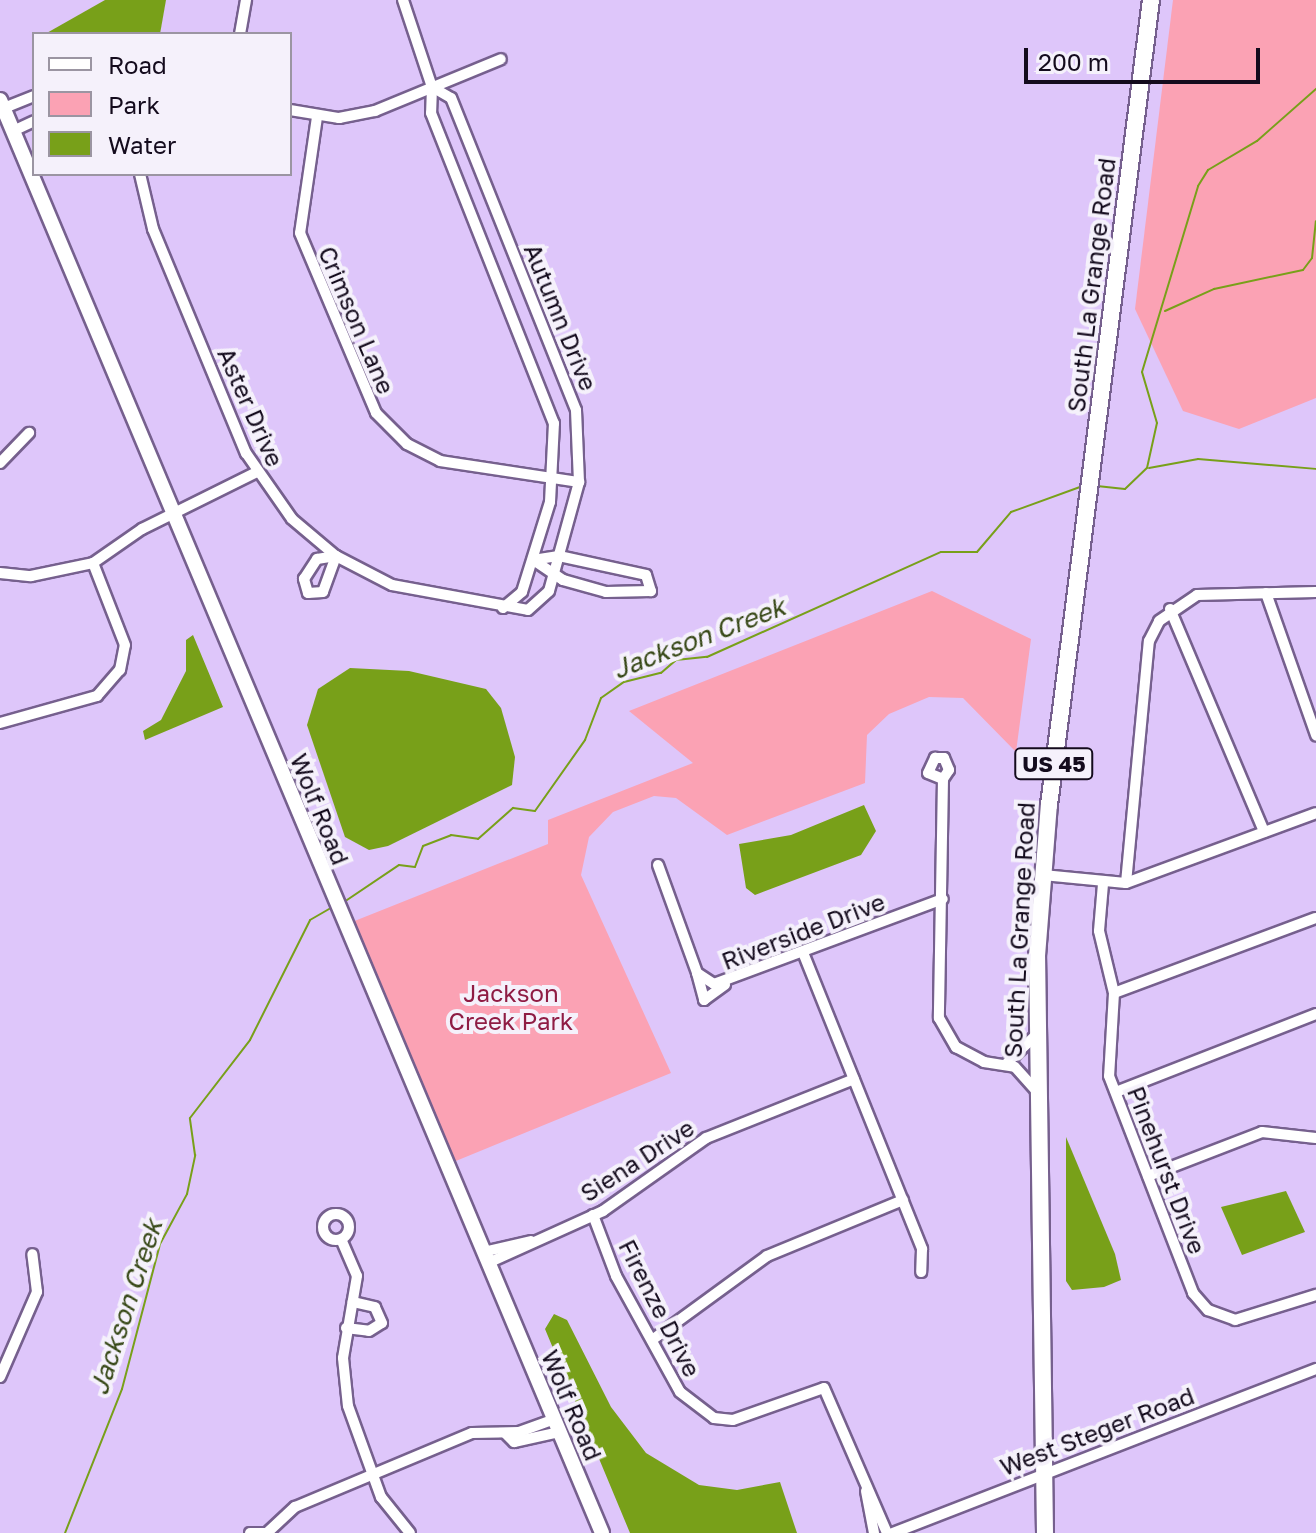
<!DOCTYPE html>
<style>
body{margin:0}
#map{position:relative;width:1316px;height:1533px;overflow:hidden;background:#dec6fa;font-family:"Golos Text",sans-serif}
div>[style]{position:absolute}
.green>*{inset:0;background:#fba2b4}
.water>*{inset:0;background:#78a019}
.stream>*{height:2px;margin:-1px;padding:0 1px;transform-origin:1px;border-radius:1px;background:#78a019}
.roads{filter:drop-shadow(2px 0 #76608e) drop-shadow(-2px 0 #76608e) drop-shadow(0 2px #76608e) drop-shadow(0 -2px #76608e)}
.street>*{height:10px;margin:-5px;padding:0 5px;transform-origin:5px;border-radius:5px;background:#fff}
.street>.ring{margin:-5px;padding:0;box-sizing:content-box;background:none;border:10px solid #fff;border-radius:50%}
.secondary>*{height:14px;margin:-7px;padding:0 7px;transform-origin:7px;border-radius:7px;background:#fff}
.primary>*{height:16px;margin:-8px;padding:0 8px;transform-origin:8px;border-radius:8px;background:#fff}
span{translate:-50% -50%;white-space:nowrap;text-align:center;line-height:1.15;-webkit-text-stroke:8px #f5f1fb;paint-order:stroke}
.shield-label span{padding:2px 6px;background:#f5f1fb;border:2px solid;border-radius:6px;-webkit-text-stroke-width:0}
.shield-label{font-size:22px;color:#140b1d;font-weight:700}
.street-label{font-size:24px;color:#140b1d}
.park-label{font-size:24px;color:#8f1c44}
.water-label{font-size:26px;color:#374817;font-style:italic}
.legend{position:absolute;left:32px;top:32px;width:260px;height:144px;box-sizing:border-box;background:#f5f1fb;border:2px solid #9b95a2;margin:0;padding:10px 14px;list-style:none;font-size:24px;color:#140b1d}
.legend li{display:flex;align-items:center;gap:16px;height:40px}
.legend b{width:40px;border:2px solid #9b95a2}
.scale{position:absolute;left:1024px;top:48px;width:236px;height:36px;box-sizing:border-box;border:4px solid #140b1d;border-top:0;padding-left:10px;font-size:24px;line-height:28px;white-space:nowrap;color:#140b1d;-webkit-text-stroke:6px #f5f1fb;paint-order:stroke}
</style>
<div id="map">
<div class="green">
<div style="clip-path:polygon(1173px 0,1316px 0,1316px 398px,1239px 429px,1183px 411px,1135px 309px)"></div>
<div style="clip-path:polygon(932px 591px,1031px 639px,1016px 752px,963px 698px,929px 697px,889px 714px,867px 735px,865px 783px,727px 835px,676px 798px,654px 796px,613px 812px,589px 837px,581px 875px,671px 1073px,451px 1163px,347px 924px,548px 844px,548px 820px,693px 763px,629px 711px)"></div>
</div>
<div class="water">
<div style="clip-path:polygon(105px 0,166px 0,160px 34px,45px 34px)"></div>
<div style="clip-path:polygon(193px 635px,223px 707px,145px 740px,143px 731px,161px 720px,186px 671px,186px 640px)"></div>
<div style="clip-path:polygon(350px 668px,409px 671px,486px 689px,501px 708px,515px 757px,512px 785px,388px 846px,369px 850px,345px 837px,307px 725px,318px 689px)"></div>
<div style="clip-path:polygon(864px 805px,876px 831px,861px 855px,755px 895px,746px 888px,739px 844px,791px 835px)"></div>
<div style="clip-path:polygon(1066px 1137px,1115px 1254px,1121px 1280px,1104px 1287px,1072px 1290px,1066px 1281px)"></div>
<div style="clip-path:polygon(1286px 1191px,1305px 1232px,1242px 1255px,1221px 1207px)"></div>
<div style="clip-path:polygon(554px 1314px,567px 1320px,611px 1407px,646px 1453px,699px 1485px,737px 1490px,780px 1482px,797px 1533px,630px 1533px,545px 1329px)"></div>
</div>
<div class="stream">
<div style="left:1165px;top:311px;width:54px;rotate:-24.2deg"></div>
<div style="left:1214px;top:289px;width:91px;rotate:-12.1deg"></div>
<div style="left:1303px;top:270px;width:15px;rotate:-53deg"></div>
<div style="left:1312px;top:258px;width:37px;rotate:-84deg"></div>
<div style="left:1149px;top:468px;width:50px;rotate:-10.4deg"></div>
<div style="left:1198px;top:459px;width:118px;rotate:4.8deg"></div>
<div style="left:1097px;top:486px;width:28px;rotate:6deg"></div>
<div style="left:1125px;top:489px;width:30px;rotate:-44deg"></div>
<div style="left:1147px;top:468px;width:46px;rotate:-77.5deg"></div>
<div style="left:1157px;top:423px;width:53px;rotate:-106.4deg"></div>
<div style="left:1142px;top:372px;width:194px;rotate:-73.2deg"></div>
<div style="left:1198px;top:186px;width:19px;rotate:-58deg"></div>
<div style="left:1208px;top:170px;width:57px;rotate:-30.6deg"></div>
<div style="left:1257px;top:141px;width:79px;rotate:-41.4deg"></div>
<div style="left:344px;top:902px;width:66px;rotate:-33.9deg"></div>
<div style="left:399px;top:865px;width:16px;rotate:7deg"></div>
<div style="left:415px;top:867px;width:22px;rotate:-69deg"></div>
<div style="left:423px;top:846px;width:30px;rotate:-21deg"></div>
<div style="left:451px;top:835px;width:27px;rotate:8deg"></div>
<div style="left:478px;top:839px;width:47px;rotate:-41.5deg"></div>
<div style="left:513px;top:808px;width:22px;rotate:8deg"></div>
<div style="left:535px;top:811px;width:87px;rotate:-54.8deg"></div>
<div style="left:585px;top:740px;width:45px;rotate:-69.1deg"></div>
<div style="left:601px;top:698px;width:28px;rotate:-35deg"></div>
<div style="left:624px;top:682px;width:38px;rotate:-14deg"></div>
<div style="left:661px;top:673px;width:20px;rotate:-41deg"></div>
<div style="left:676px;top:660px;width:31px;rotate:-6deg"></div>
<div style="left:707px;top:657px;width:256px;rotate:-24.2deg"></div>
<div style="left:941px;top:552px;width:36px"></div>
<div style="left:977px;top:552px;width:52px;rotate:-49.6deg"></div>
<div style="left:1011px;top:512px;width:77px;rotate:-19.9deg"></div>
<div style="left:65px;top:1533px;width:155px;rotate:-68.4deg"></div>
<div style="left:122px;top:1389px;width:150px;rotate:-75.3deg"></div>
<div style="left:160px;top:1244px;width:57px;rotate:-61.6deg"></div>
<div style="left:187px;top:1194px;width:40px;rotate:-78deg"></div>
<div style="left:195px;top:1155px;width:37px;rotate:-98deg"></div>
<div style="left:190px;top:1118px;width:98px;rotate:-52.4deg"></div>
<div style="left:250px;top:1040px;width:134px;rotate:-63.4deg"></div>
<div style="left:310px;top:920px;width:24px;rotate:-30deg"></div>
</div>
<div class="roads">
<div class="street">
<div style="left:403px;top:0;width:92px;rotate:71.6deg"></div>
<div style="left:432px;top:87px;width:26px;rotate:92deg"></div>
<div style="left:431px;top:113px;width:334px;rotate:68.4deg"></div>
<div style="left:554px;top:423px;width:79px;rotate:92.9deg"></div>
<div style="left:550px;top:502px;width:94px;rotate:107.3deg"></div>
<div style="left:522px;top:592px;width:25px;rotate:140deg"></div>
<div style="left:240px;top:34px;width:35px;rotate:-80deg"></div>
<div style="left:4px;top:108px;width:32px;rotate:-22deg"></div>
<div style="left:290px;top:110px;width:50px;rotate:9.3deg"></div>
<div style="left:339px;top:118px;width:37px;rotate:-11deg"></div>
<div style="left:375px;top:111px;width:136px;rotate:-22.4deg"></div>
<div style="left:317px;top:117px;width:117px;rotate:98.3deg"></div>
<div style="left:300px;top:233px;width:195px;rotate:67.1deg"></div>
<div style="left:376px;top:413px;width:44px;rotate:45deg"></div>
<div style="left:407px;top:444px;width:37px;rotate:27deg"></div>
<div style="left:440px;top:461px;width:141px;rotate:8.6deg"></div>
<div style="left:13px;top:131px;width:23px;rotate:-25deg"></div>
<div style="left:140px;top:174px;width:57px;rotate:76.7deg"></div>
<div style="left:153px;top:229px;width:243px;rotate:67.5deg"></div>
<div style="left:246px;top:453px;width:80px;rotate:55.1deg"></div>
<div style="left:292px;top:519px;width:57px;rotate:40.1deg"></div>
<div style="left:336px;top:556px;width:63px;rotate:27.4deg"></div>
<div style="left:392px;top:585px;width:138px;rotate:10.4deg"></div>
<div style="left:528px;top:610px;width:28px;rotate:-42deg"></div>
<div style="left:549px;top:591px;width:113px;rotate:-74.6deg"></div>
<div style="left:579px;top:482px;width:72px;rotate:-92.4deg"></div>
<div style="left:576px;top:410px;width:336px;rotate:-111.8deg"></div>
<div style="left:451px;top:98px;width:22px;rotate:-150deg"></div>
<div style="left:0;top:463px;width:42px;rotate:-46deg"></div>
<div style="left:336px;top:556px;width:38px;rotate:110deg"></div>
<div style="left:323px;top:592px;width:15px;rotate:176deg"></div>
<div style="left:308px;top:593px;width:15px;rotate:-106deg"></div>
<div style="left:304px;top:579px;width:24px;rotate:-57deg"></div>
<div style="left:317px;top:559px;width:19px;rotate:-9deg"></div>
<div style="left:559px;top:556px;width:89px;rotate:12.3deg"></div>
<div style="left:646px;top:575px;width:17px;rotate:73deg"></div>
<div style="left:651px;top:591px;width:45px;rotate:178.7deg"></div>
<div style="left:606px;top:592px;width:45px;rotate:-164.4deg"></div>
<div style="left:563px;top:580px;width:36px;rotate:-146deg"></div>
<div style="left:533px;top:560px;width:26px;rotate:-9deg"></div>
<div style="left:0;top:573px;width:31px;rotate:6deg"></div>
<div style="left:31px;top:576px;width:63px;rotate:-11.8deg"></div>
<div style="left:93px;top:563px;width:60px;rotate:-34.8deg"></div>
<div style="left:142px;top:529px;width:126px;rotate:-26.4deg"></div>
<div style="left:1266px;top:593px;width:151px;rotate:70.6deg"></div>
<div style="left:1170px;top:609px;width:242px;rotate:67.1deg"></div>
<div style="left:0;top:723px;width:101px;rotate:-15.6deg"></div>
<div style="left:97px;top:696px;width:35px;rotate:-49deg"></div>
<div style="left:120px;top:670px;width:25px;rotate:-79deg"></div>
<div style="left:125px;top:645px;width:88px;rotate:-111.3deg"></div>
<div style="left:943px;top:779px;width:16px;rotate:-158deg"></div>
<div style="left:928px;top:773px;width:17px;rotate:-65deg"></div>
<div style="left:935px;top:758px;width:9px"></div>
<div style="left:944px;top:758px;width:13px;rotate:67deg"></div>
<div style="left:949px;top:770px;width:11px;rotate:124deg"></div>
<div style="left:943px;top:779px;width:239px;rotate:91deg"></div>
<div style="left:939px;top:1018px;width:34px;rotate:60deg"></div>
<div style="left:956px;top:1047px;width:32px;rotate:28deg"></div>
<div style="left:984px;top:1062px;width:31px;rotate:9deg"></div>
<div style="left:1015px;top:1067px;width:30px;rotate:48deg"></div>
<div style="left:658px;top:865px;width:115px;rotate:70.1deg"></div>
<div style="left:697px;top:973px;width:20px;rotate:33deg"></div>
<div style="left:714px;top:984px;width:244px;rotate:-20.4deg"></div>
<div style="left:1043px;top:875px;width:83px;rotate:5.5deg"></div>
<div style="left:1126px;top:883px;width:202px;rotate:-20.2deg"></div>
<div style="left:1126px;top:883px;width:243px;rotate:-84.6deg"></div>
<div style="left:1149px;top:641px;width:22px;rotate:-63deg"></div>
<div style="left:1159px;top:621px;width:46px;rotate:-34.4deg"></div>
<div style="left:1197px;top:595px;width:119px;rotate:-1.4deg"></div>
<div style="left:1103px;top:884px;width:47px;rotate:94.9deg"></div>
<div style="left:1099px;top:931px;width:64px;rotate:76.4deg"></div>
<div style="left:1114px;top:993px;width:83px;rotate:93.4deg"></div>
<div style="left:1109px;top:1076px;width:233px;rotate:68.8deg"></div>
<div style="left:1193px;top:1293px;width:23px;rotate:49deg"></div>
<div style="left:1208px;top:1310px;width:29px;rotate:20deg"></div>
<div style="left:1235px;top:1320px;width:85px;rotate:-17.2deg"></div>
<div style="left:804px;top:955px;width:317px;rotate:68.1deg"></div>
<div style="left:922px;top:1249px;width:23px;rotate:92deg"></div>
<div style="left:697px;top:973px;width:28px;rotate:75deg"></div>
<div style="left:704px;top:1000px;width:26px;rotate:-36deg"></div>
<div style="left:1114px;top:993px;width:215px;rotate:-20.4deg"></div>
<div style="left:1006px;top:1064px;width:40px;rotate:-44deg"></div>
<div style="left:1116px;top:1092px;width:215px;rotate:-21.3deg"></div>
<div style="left:1148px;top:1176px;width:122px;rotate:-21.1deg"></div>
<div style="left:1262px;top:1132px;width:54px;rotate:6.3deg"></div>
<div class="ring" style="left:323px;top:1214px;width:16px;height:16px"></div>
<div style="left:593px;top:1215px;width:65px;rotate:69.3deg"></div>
<div style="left:616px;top:1276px;width:132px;rotate:61.1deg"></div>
<div style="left:680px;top:1392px;width:43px;rotate:37.4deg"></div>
<div style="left:714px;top:1418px;width:19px;rotate:6deg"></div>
<div style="left:733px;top:1420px;width:96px;rotate:-19.4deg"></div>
<div style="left:824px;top:1388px;width:158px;rotate:66.5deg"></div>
<div style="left:341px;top:1239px;width:40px;rotate:66.6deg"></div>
<div style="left:357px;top:1276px;width:83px;rotate:99.7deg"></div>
<div style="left:343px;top:1358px;width:48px;rotate:84.1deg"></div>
<div style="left:348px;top:1406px;width:97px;rotate:70.1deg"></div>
<div style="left:381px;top:1497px;width:46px;rotate:51.1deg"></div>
<div style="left:483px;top:1252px;width:49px;rotate:-12.9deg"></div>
<div style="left:488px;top:1263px;width:126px;rotate:-24.3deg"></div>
<div style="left:603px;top:1211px;width:126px;rotate:-35.3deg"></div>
<div style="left:706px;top:1138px;width:159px;rotate:-21.7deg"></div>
<div style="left:346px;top:1328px;width:23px;rotate:7deg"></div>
<div style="left:369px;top:1331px;width:15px;rotate:-32deg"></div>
<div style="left:382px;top:1323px;width:17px;rotate:-114deg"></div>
<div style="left:375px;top:1307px;width:23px;rotate:-167deg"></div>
<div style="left:652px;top:1340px;width:142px;rotate:-36.1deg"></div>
<div style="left:767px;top:1256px;width:147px;rotate:-22.4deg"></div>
<div style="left:0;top:1377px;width:93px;rotate:-66.5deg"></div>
<div style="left:37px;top:1292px;width:38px;rotate:-97deg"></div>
<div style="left:505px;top:1433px;width:13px;rotate:45deg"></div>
<div style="left:514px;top:1442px;width:46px;rotate:-12.5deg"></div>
<div style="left:866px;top:1491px;width:43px;rotate:79.2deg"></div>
<div style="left:268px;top:1532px;width:37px;rotate:-43deg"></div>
<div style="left:295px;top:1507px;width:192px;rotate:-22.7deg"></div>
<div style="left:472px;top:1433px;width:47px;rotate:-1.2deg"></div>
<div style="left:519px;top:1432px;width:37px;rotate:-20deg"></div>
<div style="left:250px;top:1533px;width:18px"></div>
<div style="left:893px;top:1533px;width:454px;rotate:-21.2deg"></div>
</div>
<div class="secondary">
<div style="left:0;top:100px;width:1554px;rotate:67.21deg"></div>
</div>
<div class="primary">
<div style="left:1045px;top:1533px;width:577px;rotate:-90.79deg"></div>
<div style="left:1037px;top:956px;width:151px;rotate:-85.5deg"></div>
<div style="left:1049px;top:805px;width:811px;rotate:-82.78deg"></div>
</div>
</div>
<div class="shield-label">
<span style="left:1054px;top:764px">US 45</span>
</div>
<div class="street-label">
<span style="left:1091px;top:285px;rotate:-83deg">South La Grange Road</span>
<span style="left:561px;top:317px;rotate:68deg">Autumn Drive</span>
<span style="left:357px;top:320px;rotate:67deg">Crimson Lane</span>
<span style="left:251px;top:407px;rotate:66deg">Aster Drive</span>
<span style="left:320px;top:809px;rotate:68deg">Wolf Road</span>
<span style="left:1019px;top:930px;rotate:-87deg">South La Grange Road</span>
<span style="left:803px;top:931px;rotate:-21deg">Riverside Drive</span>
<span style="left:637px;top:1160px;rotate:-33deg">Siena Drive</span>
<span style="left:1167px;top:1170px;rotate:69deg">Pinehurst Drive</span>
<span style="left:660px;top:1308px;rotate:63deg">Firenze Drive</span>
<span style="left:572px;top:1405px;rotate:67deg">Wolf Road</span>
<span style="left:1097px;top:1431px;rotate:-21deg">West Steger Road</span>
</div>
<div class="park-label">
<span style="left:511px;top:1007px">Jackson<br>Creek Park</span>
</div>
<div class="water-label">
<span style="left:699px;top:638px;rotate:-21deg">Jackson Creek</span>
<span style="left:126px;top:1307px;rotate:-72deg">Jackson Creek</span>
</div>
<ul class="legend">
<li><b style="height:10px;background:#fff"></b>Road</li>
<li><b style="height:22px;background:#fba2b4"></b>Park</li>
<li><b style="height:22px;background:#78a019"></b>Water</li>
</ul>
<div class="scale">200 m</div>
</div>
